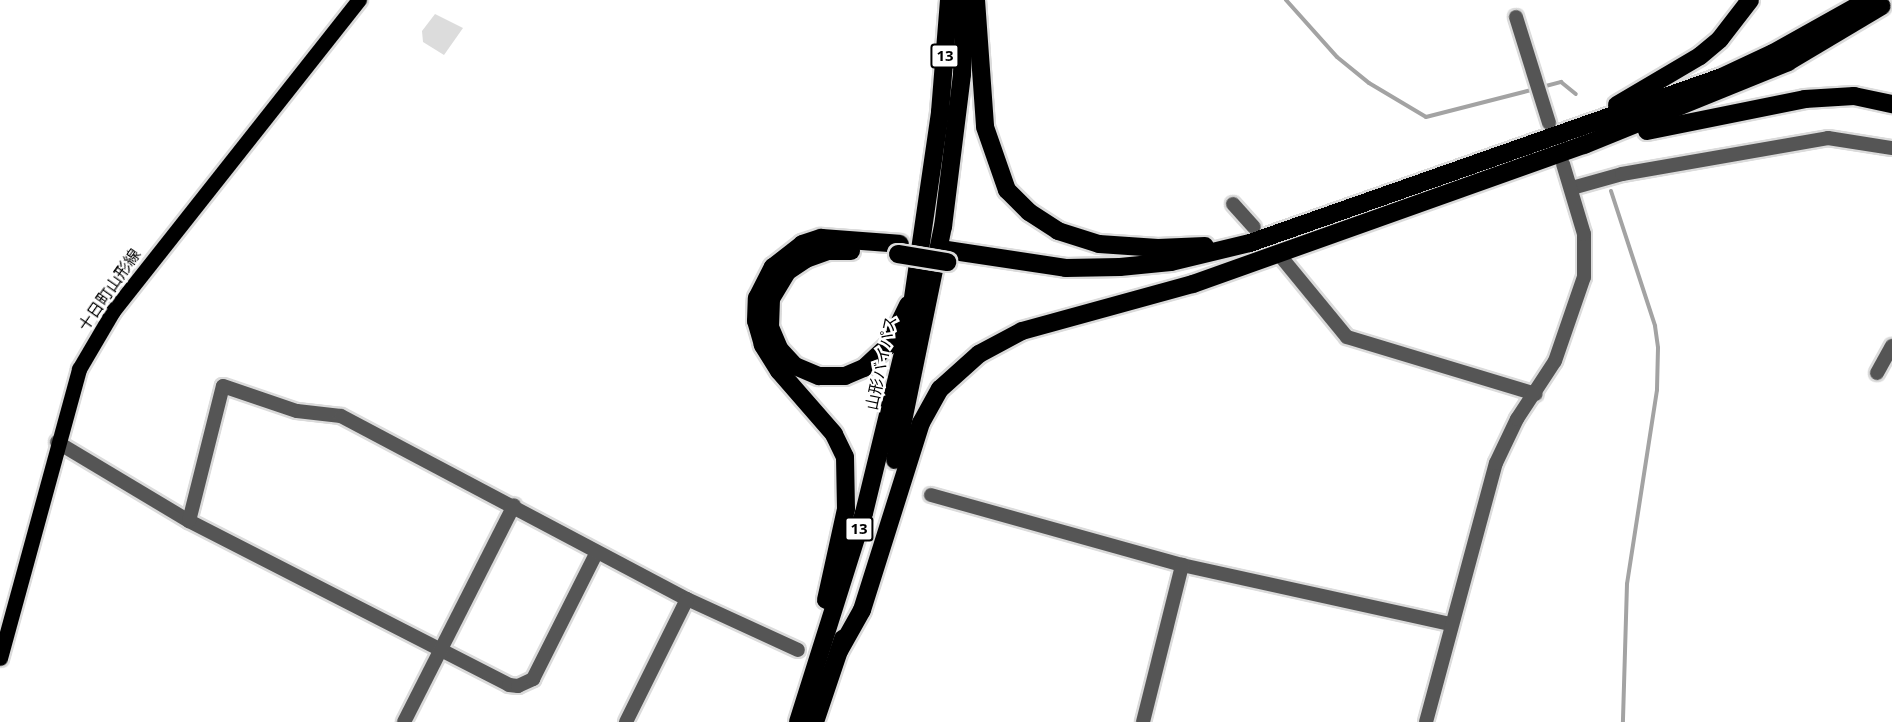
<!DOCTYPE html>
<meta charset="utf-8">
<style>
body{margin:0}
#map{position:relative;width:1892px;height:722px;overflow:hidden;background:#fff;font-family:"Open Sans","Noto Sans JP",sans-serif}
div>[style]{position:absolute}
.green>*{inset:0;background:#dcdcdc}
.stream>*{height:4px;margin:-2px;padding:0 2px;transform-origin:2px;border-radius:2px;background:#a3a3a3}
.roads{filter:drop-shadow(2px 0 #dbdbdb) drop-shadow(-2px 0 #dbdbdb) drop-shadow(0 2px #dbdbdb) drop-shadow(0 -2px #dbdbdb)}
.minor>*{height:14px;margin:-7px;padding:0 7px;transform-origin:7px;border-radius:7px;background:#555}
.major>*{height:15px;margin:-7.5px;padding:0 7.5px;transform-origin:7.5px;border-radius:7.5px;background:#000}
.highway>*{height:18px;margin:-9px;padding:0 9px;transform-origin:9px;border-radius:9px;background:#000}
.bridges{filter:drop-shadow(2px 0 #dbdbdb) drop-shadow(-2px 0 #dbdbdb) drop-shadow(0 2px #dbdbdb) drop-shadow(0 -2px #dbdbdb)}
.highway-bridge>*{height:18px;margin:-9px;padding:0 9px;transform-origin:9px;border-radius:9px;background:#000}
span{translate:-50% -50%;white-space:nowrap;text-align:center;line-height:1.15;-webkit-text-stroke:5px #fff;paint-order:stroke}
.shield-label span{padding:2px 4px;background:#fff;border:2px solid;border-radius:4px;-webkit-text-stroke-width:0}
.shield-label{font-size:15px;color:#000;font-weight:700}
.street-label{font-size:16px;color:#000}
</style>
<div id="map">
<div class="green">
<div style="clip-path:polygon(435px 14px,463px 28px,444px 55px,423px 42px,422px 31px)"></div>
</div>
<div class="stream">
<div style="left:1286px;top:0;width:76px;rotate:48.2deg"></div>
<div style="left:1337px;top:57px;width:41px;rotate:39.1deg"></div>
<div style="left:1369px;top:83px;width:66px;rotate:30.8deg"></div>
<div style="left:1426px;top:117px;width:113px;rotate:-14.4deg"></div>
<div style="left:1542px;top:87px;width:20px;rotate:-15deg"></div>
<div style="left:1561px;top:82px;width:19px;rotate:39deg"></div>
<div style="left:1611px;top:191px;width:142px;rotate:71.9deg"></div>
<div style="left:1655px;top:326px;width:22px;rotate:82deg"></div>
<div style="left:1658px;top:348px;width:42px;rotate:91.4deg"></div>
<div style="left:1657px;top:390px;width:196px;rotate:98.8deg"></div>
<div style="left:1627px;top:584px;width:138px;rotate:91.7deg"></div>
</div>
<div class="roads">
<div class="minor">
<div style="left:1516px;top:17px;width:111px;rotate:72.7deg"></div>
<div style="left:1572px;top:188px;width:52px;rotate:-15.6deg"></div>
<div style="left:1622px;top:174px;width:209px;rotate:-9.9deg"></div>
<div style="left:1828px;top:138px;width:65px;rotate:8.9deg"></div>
<div style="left:1233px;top:204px;width:31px;rotate:48deg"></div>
<div style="left:1282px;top:258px;width:102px;rotate:50.6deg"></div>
<div style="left:1347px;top:337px;width:197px;rotate:16.8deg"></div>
<div style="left:1877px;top:373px;width:31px;rotate:-61deg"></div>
<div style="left:57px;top:442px;width:154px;rotate:30.9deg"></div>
<div style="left:189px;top:521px;width:360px;rotate:27.1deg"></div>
<div style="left:509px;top:685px;width:9px;rotate:6deg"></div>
<div style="left:518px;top:686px;width:17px;rotate:-25deg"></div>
<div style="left:533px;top:679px;width:142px;rotate:-63.3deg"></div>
<div style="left:931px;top:495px;width:261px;rotate:15.6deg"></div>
<div style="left:1182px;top:565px;width:275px;rotate:12.4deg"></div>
<div style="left:189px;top:521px;width:139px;rotate:-75.9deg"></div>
<div style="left:223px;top:386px;width:78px;rotate:18.7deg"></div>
<div style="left:297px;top:411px;width:44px;rotate:6.5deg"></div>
<div style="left:341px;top:416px;width:391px;rotate:27.9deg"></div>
<div style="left:687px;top:599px;width:122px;rotate:24.7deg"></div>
<div style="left:404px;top:722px;width:243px;rotate:-63.1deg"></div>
<div style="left:626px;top:722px;width:137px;rotate:-63.6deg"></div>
<div style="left:1143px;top:722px;width:162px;rotate:-76deg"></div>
<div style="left:1426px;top:722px;width:268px;rotate:-74.9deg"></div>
<div style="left:1496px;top:463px;width:49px;rotate:-64.5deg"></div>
<div style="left:1517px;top:419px;width:69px;rotate:-56.8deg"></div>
<div style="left:1555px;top:361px;width:89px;rotate:-71deg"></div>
<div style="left:1584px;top:277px;width:43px;rotate:-90deg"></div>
<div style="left:1584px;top:234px;width:73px;rotate:-106.7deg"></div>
</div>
<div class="major">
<div style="left:0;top:658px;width:300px;rotate:-74.7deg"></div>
<div style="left:79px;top:369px;width:67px;rotate:-59.6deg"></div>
<div style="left:113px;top:311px;width:397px;rotate:-51.7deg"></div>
</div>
<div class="highway">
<div style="left:976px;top:0;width:127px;rotate:85.9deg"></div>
<div style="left:985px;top:127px;width:67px;rotate:70.8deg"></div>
<div style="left:1007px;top:190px;width:31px;rotate:45deg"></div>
<div style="left:1029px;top:212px;width:35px;rotate:33deg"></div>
<div style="left:1058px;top:231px;width:43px;rotate:17.6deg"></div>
<div style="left:1099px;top:244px;width:59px;rotate:3.9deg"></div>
<div style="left:1158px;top:248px;width:47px;rotate:-2.4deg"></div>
<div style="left:1617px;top:105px;width:96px;rotate:-30.6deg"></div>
<div style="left:1700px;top:56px;width:26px;rotate:-40deg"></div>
<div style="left:1720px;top:39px;width:49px;rotate:-52.4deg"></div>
<div style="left:1647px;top:131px;width:161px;rotate:-11.4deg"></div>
<div style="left:1805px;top:99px;width:49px;rotate:-3.5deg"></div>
<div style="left:1854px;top:96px;width:39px;rotate:12deg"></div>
<div style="left:947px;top:250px;width:120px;rotate:8.6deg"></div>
<div style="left:1066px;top:268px;width:54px;rotate:-1.1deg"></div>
<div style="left:1120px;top:267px;width:51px;rotate:-5.6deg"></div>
<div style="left:1171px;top:262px;width:81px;rotate:-13.5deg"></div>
<div style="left:1250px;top:243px;width:500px;rotate:-19.38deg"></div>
<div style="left:1722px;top:77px;width:56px;rotate:-25.2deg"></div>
<div style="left:1773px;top:53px;width:109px;rotate:-29.2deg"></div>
<div style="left:851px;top:251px;width:23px;rotate:180deg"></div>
<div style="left:828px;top:251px;width:23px;rotate:160deg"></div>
<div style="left:806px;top:259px;width:23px;rotate:146deg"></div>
<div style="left:787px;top:272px;width:31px;rotate:121deg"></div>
<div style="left:771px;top:299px;width:28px;rotate:92deg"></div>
<div style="left:770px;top:327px;width:25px;rotate:67deg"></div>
<div style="left:780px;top:350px;width:22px;rotate:47deg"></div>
<div style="left:795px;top:366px;width:26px;rotate:23deg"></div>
<div style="left:819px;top:376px;width:26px"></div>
<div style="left:845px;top:376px;width:21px;rotate:-23deg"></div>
<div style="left:864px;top:368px;width:33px;rotate:-43deg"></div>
<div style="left:888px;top:346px;width:46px;rotate:-64deg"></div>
<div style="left:895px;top:460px;width:238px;rotate:-78.4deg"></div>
<div style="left:943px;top:227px;width:154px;rotate:-82.9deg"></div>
<div style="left:962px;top:74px;width:74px;rotate:-87.7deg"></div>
<div style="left:826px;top:600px;width:93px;rotate:-77.6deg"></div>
<div style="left:846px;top:509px;width:52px;rotate:-91.1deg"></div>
<div style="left:845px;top:457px;width:25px;rotate:-116deg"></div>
<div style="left:834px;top:434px;width:84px;rotate:-131.1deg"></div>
<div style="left:779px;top:371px;width:31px;rotate:-122deg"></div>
<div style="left:763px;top:345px;width:25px;rotate:-106deg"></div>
<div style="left:756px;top:321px;width:23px;rotate:-88deg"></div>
<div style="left:757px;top:298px;width:35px;rotate:-63deg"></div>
<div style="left:773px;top:267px;width:37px;rotate:-38deg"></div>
<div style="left:802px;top:244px;width:20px;rotate:-18deg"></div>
<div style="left:821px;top:238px;width:79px;rotate:4.3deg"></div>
<div style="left:839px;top:651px;width:47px;rotate:-60.7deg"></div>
<div style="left:862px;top:610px;width:196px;rotate:-72.5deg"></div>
<div style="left:921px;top:423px;width:39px;rotate:-61deg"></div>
<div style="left:940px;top:389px;width:52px;rotate:-41.9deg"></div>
<div style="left:979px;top:354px;width:49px;rotate:-28.1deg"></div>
<div style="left:1022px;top:331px;width:177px;rotate:-15.4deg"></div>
<div style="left:1193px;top:284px;width:415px;rotate:-19.6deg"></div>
<div style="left:1584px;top:145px;width:220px;rotate:-22.1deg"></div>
<div style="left:1788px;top:62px;width:109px;rotate:-30.8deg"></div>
<div style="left:798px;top:722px;width:219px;rotate:-72.5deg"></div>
<div style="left:864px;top:513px;width:186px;rotate:-76.3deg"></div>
<div style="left:908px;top:332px;width:222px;rotate:-81.7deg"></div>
<div style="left:940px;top:112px;width:112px;rotate:-85.4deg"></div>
<div style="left:815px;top:722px;width:88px;rotate:-71.4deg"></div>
</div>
</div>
<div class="bridges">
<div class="highway-bridge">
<div style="left:898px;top:254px;width:50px;rotate:9.3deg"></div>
</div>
</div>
<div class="shield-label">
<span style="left:945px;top:56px">13</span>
<span style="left:859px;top:529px">13</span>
</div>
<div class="street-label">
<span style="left:109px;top:290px;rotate:-55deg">十日町山形線</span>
<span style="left:881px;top:363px;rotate:-78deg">山形バイパス</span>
</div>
</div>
